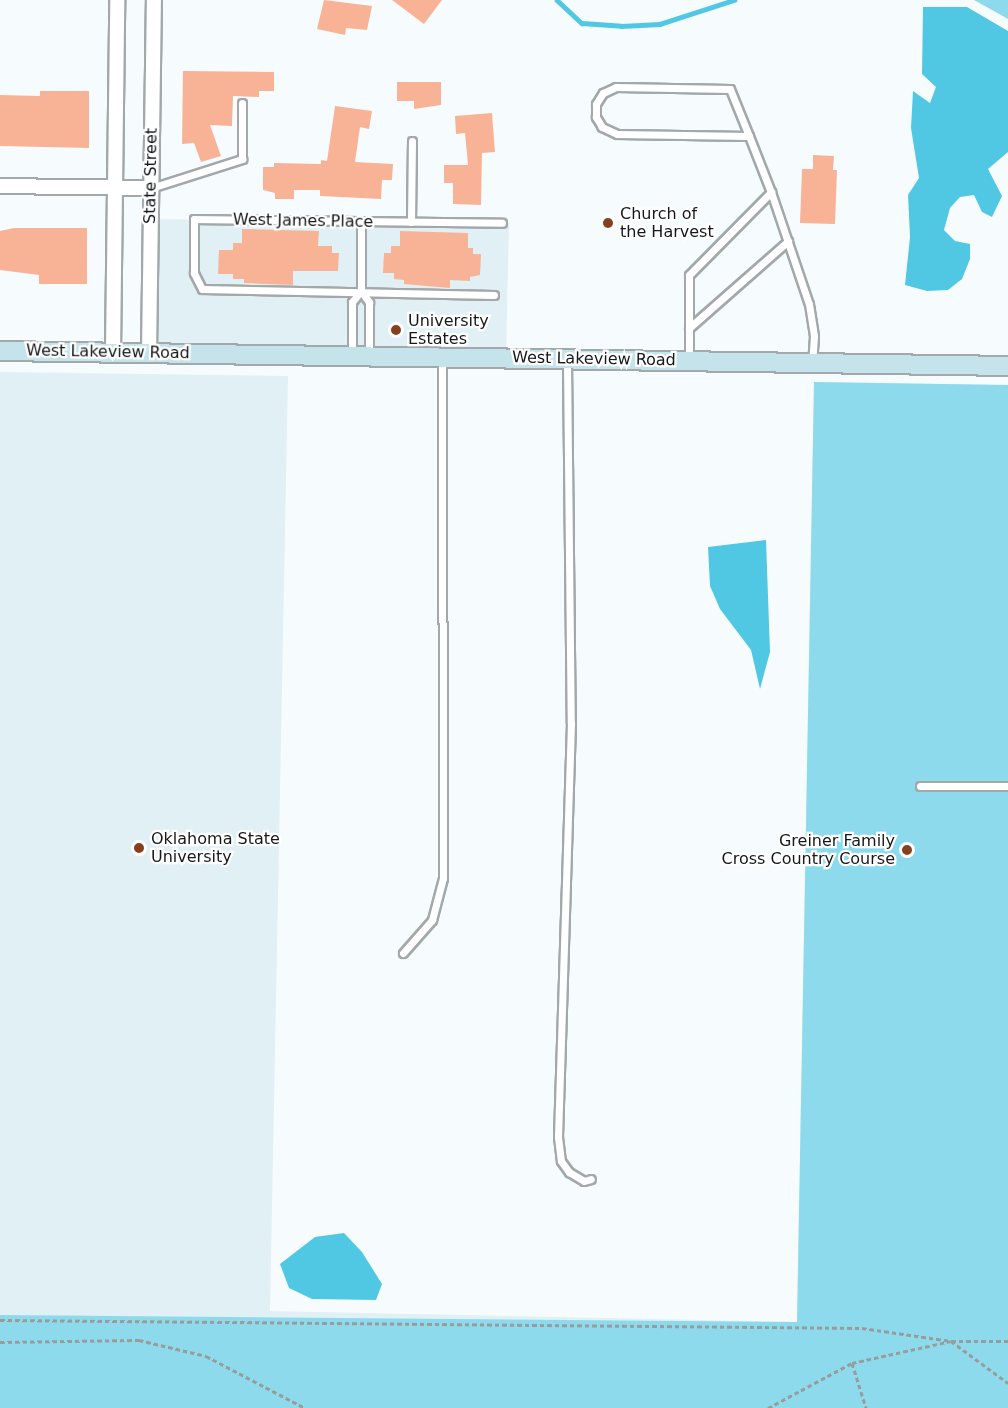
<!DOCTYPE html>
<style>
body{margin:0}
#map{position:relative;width:1008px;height:1408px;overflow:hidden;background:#f6fcfd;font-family:"DejaVu Sans",sans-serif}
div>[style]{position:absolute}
.built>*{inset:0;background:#e1f0f4}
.green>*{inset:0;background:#8ddaed}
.water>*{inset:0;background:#51c8e3}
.stream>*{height:4.5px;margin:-2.25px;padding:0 2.25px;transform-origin:2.25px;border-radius:2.25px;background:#51c8e3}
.building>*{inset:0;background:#f8b396}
.path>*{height:3px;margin-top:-1.5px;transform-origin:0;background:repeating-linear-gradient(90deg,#979c9d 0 4.5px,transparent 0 7.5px)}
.roads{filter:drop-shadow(2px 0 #a3a8aa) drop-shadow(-2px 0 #a3a8aa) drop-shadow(0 2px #a3a8aa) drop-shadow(0 -2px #a3a8aa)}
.lane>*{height:7px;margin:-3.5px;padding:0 3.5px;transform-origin:3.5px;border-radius:3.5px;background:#fff}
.street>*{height:14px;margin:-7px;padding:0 7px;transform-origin:7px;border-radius:7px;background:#fff}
.secondary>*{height:18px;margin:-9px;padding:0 9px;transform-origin:9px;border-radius:9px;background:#c4e3ea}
.dots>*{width:16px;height:16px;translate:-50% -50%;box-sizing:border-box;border:3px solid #fff;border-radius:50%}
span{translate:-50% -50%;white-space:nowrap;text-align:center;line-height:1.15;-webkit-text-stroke:4.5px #fff;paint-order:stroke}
.street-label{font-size:16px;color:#161819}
.poi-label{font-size:16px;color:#161819}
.left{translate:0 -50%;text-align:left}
.right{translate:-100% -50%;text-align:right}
</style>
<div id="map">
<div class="built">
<div style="clip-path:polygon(151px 219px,509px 223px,506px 356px,149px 350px)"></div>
<div style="clip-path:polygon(0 372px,288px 376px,270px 1311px,797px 1322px,814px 382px,1008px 385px,1008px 1408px,0 1408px)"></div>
</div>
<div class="green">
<div style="clip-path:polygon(974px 0,1008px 0,1008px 19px)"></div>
<div style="clip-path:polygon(814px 382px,1008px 385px,1008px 1408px,0 1408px,0 1315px,797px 1322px)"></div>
</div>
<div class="water">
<div style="clip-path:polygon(923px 7px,967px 7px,1008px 31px,1008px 152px,988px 169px,1002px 196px,992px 217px,982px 212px,974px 195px,960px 197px,950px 208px,944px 230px,955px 241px,970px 244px,970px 259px,962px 279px,948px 290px,927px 291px,905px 285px,910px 237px,908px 195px,919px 178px,911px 128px,913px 91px,930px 103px,936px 87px,922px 74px)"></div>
<div style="clip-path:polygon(766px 540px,770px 652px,760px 689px,751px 650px,720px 609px,710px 586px,708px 547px)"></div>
<div style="clip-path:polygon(344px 1233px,362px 1252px,382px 1284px,376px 1300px,312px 1299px,289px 1288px,280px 1264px,315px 1237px)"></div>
</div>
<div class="stream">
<div style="left:557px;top:0;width:34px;rotate:43deg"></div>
<div style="left:582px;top:23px;width:39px;rotate:4deg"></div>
<div style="left:621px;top:26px;width:39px;rotate:-3deg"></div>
<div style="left:660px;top:24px;width:78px;rotate:-18deg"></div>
</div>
<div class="building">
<div style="clip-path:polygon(324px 0,372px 6px,367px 30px,346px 28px,345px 35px,317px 29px)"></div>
<div style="clip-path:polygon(392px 0,442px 0,424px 24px)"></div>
<div style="clip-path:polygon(183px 71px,274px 72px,274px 91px,259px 91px,259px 97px,233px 96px,232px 126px,210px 125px,221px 156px,201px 162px,194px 143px,182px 144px)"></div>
<div style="clip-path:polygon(397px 82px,441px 82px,441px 105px,414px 109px,414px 101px,397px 101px)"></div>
<div style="clip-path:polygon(40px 91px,89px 91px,89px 148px,0 146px,0 95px,40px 96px)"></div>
<div style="clip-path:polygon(335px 106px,372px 111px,369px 129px,360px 127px,355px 162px,393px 164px,392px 180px,382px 180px,381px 199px,320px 196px,320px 190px,294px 190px,294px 199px,275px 199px,275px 193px,263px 190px,263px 167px,274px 167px,274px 163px,321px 164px,321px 160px,327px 161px)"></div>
<div style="clip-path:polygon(492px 113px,495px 152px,482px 153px,481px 205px,453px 204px,453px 183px,444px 183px,444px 165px,468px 165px,465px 133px,456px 134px,455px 116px)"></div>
<div style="clip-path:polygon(813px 155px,834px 156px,833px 170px,837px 170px,835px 224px,800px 223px,802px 169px,813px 169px)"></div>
<div style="clip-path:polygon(14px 228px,87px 228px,87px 284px,39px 284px,39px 275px,0 270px,0 231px)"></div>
<div style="clip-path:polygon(242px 229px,319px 231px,318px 246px,332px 246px,332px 253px,339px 253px,338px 271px,293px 271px,293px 285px,244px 283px,244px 279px,233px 279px,233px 274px,218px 274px,219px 250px,233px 250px,233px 243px,242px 243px)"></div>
<div style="clip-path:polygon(400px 231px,468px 233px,468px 248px,473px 248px,473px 254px,481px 254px,480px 275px,470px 277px,470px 281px,450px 280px,450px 288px,404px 284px,404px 280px,394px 279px,394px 273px,383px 273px,384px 253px,391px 253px,391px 246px,400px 246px)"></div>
</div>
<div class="path">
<div style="left:0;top:1320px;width:862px;rotate:0.53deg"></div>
<div style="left:862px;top:1328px;width:90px;rotate:8.3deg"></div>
<div style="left:951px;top:1341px;width:71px;rotate:36.4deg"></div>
<div style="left:0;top:1342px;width:139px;rotate:-0.8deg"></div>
<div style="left:139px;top:1340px;width:69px;rotate:13.4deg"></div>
<div style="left:206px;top:1356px;width:112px;rotate:27.7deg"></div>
<div style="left:852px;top:1363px;width:47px;rotate:72.7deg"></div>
<div style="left:768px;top:1408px;width:95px;rotate:-28.2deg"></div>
<div style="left:852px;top:1363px;width:101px;rotate:-12.5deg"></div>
<div style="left:951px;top:1341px;width:57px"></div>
</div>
<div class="roads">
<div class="lane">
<div style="left:749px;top:136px;width:132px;rotate:-179.1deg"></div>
<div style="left:617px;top:134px;width:17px;rotate:-155deg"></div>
<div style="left:602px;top:127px;width:12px;rotate:-121deg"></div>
<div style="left:596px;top:117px;width:13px;rotate:-90deg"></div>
<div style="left:596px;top:104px;width:13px;rotate:-58deg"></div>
<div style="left:603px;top:93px;width:14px;rotate:-25deg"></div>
<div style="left:616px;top:87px;width:114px;rotate:1deg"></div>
<div style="left:730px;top:89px;width:51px;rotate:68deg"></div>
<div style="left:749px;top:136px;width:60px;rotate:68.6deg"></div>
<div style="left:771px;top:192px;width:118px;rotate:71.3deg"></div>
<div style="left:809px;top:304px;width:32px;rotate:81deg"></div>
<div style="left:814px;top:336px;width:27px;rotate:94deg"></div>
<div style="left:151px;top:188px;width:96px;rotate:-17.7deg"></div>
<div style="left:242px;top:159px;width:56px;rotate:-90deg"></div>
<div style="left:411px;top:222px;width:81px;rotate:-89.3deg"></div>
<div style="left:361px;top:291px;width:14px;rotate:54deg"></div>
<div style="left:369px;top:302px;width:53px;rotate:90deg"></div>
<div style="left:494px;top:295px;width:292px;rotate:-178.8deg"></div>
<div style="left:202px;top:289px;width:18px;rotate:-117deg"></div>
<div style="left:194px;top:273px;width:54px;rotate:-90deg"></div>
<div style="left:194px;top:219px;width:308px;rotate:0.7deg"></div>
<div style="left:689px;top:328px;width:132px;rotate:-41.3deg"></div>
<div style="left:352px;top:354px;width:52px;rotate:-90deg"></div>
<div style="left:352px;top:302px;width:14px;rotate:-51deg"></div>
<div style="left:361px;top:291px;width:70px;rotate:-90deg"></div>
<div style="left:689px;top:360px;width:85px;rotate:-90deg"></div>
<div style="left:689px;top:275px;width:117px;rotate:-45.3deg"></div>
<div style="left:567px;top:362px;width:361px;rotate:89.4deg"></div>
<div style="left:571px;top:723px;width:414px;rotate:91.8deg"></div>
<div style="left:558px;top:1137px;width:24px;rotate:83deg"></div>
<div style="left:561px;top:1161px;width:14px;rotate:54deg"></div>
<div style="left:569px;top:1172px;width:17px;rotate:31deg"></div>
<div style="left:584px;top:1181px;width:7px;rotate:-16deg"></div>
<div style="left:920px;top:786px;width:88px"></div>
<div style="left:403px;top:953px;width:44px;rotate:-48.7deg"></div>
<div style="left:432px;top:920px;width:43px;rotate:-75.3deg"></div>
<div style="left:443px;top:878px;width:519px;rotate:-90.11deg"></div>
</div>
<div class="street">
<div style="left:0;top:186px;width:151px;rotate:0.8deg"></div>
<div style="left:113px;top:352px;width:352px;rotate:-89.3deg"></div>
<div style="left:149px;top:353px;width:353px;rotate:-89.2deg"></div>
</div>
<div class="secondary">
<div style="left:0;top:351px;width:1008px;rotate:0.85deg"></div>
</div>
</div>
<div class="dots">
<div style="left:608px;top:223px;background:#87401e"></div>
<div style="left:396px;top:330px;background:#87401e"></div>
<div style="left:139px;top:848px;background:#87401e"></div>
<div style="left:907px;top:850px;background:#87401e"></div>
</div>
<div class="street-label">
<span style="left:151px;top:176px;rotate:-89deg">State Street</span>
<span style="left:303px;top:221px;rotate:1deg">West James Place</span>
<span style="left:108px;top:352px;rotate:1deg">West Lakeview Road</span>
<span style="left:594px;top:359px;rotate:1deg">West Lakeview Road</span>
</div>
<div class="poi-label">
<span class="left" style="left:620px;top:223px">Church of<br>the Harvest</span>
<span class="left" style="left:408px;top:330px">University<br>Estates</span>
<span class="left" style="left:151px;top:848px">Oklahoma State<br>University</span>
<span class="right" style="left:895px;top:850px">Greiner Family<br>Cross Country Course</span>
</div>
</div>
